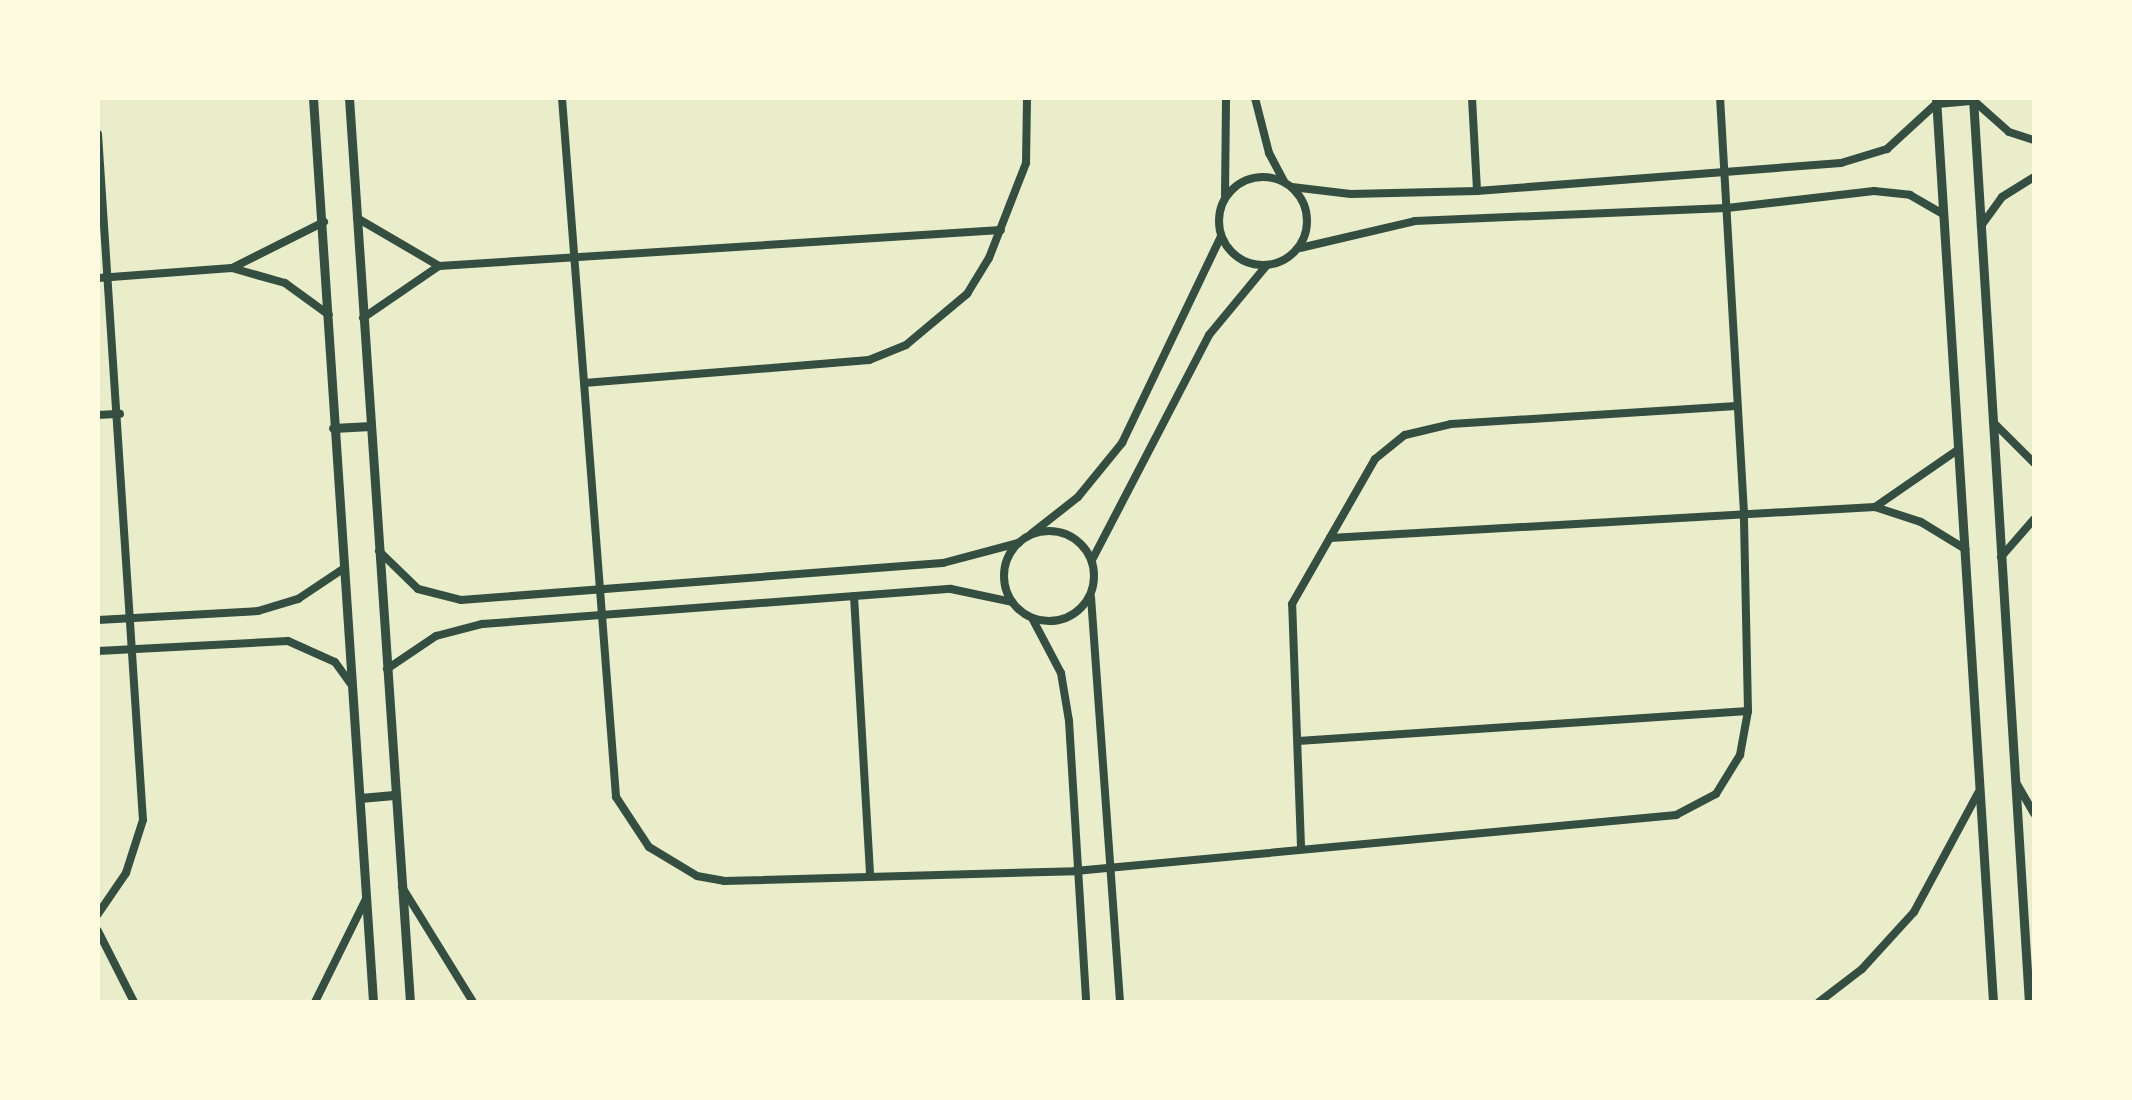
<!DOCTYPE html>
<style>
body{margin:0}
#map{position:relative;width:2132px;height:1100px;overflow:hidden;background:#e9edc9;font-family:"Nunito Sans",sans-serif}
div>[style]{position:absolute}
.minor>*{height:8px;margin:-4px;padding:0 4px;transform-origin:4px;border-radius:4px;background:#344e41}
.minor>.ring{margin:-4px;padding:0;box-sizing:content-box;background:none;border:8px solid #344e41;border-radius:50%}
.tertiary>*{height:9px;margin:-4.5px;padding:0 4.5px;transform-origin:4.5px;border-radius:4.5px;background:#344e41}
span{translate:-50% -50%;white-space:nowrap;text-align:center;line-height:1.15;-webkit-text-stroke:8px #fefae0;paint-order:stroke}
.frame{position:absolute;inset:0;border:100px solid #fefae0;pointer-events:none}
</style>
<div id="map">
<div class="minor">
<div style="left:562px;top:98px;width:701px;rotate:85.58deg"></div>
<div style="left:616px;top:797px;width:60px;rotate:56.6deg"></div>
<div style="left:649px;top:847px;width:56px;rotate:31.1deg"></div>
<div style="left:697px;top:876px;width:27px;rotate:10deg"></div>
<div style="left:724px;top:881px;width:351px;rotate:-1.6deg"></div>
<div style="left:1075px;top:871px;width:604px;rotate:-5.32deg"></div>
<div style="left:1676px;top:815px;width:45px;rotate:-27.7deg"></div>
<div style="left:1716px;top:794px;width:46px;rotate:-58.4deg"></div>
<div style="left:1740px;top:755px;width:45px;rotate:-79.7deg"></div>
<div style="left:1748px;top:711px;width:198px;rotate:-91.2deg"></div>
<div style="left:1744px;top:513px;width:416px;rotate:-93.3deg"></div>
<div style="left:1255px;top:98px;width:57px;rotate:75.7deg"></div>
<div style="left:1269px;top:153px;width:32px;rotate:62deg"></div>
<div style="left:1472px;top:98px;width:93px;rotate:86.9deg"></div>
<div style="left:1973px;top:100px;width:48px;rotate:41.6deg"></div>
<div style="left:2009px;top:132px;width:26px;rotate:18deg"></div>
<div style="left:98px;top:134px;width:687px;rotate:86.25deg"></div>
<div style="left:143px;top:820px;width:56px;rotate:107.8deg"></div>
<div style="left:126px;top:873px;width:50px;rotate:124.3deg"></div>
<div class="ring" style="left:1219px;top:177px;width:80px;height:80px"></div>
<div style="left:1292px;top:187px;width:59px;rotate:6.8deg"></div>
<div style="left:1351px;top:194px;width:126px;rotate:-1.4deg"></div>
<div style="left:1477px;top:191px;width:365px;rotate:-4.4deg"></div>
<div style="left:1841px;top:163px;width:48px;rotate:-16.9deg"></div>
<div style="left:1887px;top:149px;width:68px;rotate:-42.6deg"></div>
<div style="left:1225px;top:197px;width:99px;rotate:-89.4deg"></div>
<div style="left:357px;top:218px;width:95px;rotate:30.3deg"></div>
<div style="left:1981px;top:226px;width:36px;rotate:-54deg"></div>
<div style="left:2002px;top:197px;width:38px;rotate:-32deg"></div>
<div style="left:1300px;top:248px;width:118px;rotate:-13.2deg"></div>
<div style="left:1415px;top:221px;width:312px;rotate:-2.4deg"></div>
<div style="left:1727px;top:208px;width:148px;rotate:-6.6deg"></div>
<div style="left:1874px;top:191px;width:36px;rotate:6deg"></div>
<div style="left:1910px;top:195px;width:39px;rotate:30deg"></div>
<div style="left:232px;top:268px;width:55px;rotate:15.8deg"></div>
<div style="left:285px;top:283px;width:54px;rotate:36deg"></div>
<div style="left:98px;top:278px;width:134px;rotate:-4.3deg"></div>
<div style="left:232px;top:268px;width:103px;rotate:-26.6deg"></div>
<div style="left:363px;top:318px;width:92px;rotate:-34.4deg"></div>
<div style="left:439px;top:266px;width:563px;rotate:-3.67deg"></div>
<div style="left:584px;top:383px;width:286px;rotate:-4.6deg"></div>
<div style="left:869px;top:360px;width:40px;rotate:-22deg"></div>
<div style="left:906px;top:345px;width:80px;rotate:-39.9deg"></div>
<div style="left:967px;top:294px;width:42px;rotate:-58.6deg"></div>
<div style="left:989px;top:258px;width:102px;rotate:-68.7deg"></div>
<div style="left:1026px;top:163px;width:65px;rotate:-89.1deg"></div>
<div style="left:98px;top:415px;width:22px;rotate:-3deg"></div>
<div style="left:1993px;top:422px;width:58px;rotate:45deg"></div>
<div style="left:1875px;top:507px;width:102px;rotate:-34.6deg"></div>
<div class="ring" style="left:1004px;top:531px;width:82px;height:82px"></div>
<div style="left:1031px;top:534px;width:60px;rotate:-38.2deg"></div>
<div style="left:1078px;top:497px;width:70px;rotate:-50.8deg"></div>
<div style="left:1122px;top:443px;width:229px;rotate:-64.4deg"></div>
<div style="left:1330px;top:538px;width:546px;rotate:-3.26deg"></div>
<div style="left:1875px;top:507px;width:48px;rotate:18.1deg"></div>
<div style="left:1921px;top:522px;width:52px;rotate:31.5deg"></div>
<div style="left:379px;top:551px;width:54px;rotate:44.3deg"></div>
<div style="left:418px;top:589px;width:44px;rotate:14.3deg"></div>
<div style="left:461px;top:600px;width:483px;rotate:-4.4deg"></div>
<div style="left:943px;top:563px;width:78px;rotate:-14.9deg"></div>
<div style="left:2001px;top:557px;width:50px;rotate:-49deg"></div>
<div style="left:1092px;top:560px;width:254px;rotate:-62.5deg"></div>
<div style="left:1209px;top:335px;width:91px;rotate:-50.4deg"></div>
<div style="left:854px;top:596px;width:280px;rotate:86.7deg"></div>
<div style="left:1091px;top:597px;width:406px;rotate:85.9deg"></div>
<div style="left:1032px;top:618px;width:62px;rotate:62.2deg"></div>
<div style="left:1061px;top:673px;width:49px;rotate:80.5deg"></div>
<div style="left:1069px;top:721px;width:282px;rotate:86.5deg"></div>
<div style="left:98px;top:620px;width:160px;rotate:-3.2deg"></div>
<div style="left:258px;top:611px;width:42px;rotate:-16.7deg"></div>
<div style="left:298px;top:599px;width:54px;rotate:-33.7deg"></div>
<div style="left:98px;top:651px;width:190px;rotate:-3deg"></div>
<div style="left:288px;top:641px;width:51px;rotate:24.1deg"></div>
<div style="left:335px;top:662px;width:26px;rotate:54deg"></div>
<div style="left:387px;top:669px;width:59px;rotate:-34deg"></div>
<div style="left:436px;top:636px;width:48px;rotate:-14.6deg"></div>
<div style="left:482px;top:624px;width:470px;rotate:-4.3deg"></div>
<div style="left:951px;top:589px;width:62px;rotate:12deg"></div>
<div style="left:1298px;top:741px;width:451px;rotate:-3.8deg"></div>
<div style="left:2017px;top:784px;width:34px;rotate:60deg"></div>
<div style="left:1301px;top:846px;width:242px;rotate:-92.1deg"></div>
<div style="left:1292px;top:604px;width:167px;rotate:-60.2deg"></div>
<div style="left:1375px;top:459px;width:38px;rotate:-39deg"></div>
<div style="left:1405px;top:435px;width:47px;rotate:-13.4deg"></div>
<div style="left:1451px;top:424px;width:286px;rotate:-3.6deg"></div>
<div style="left:402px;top:887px;width:135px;rotate:58.3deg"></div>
<div style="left:98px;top:931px;width:80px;rotate:63.1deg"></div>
<div style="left:315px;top:1002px;width:115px;rotate:-63.7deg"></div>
<div style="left:1819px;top:1002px;width:54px;rotate:-37.5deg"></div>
<div style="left:1862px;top:969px;width:77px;rotate:-47.6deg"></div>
<div style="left:1914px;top:912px;width:135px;rotate:-61.7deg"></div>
</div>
<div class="tertiary">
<div style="left:313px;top:98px;width:906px;rotate:86.2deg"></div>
<div style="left:349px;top:98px;width:906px;rotate:86.14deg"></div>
<div style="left:1936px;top:98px;width:906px;rotate:86.39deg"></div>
<div style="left:1973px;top:98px;width:906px;rotate:86.46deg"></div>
<div style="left:1937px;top:103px;width:36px;rotate:-5deg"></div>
<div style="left:333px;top:428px;width:38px;rotate:-3deg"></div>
<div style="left:360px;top:798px;width:34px;rotate:-5deg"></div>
</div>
<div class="frame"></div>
</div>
